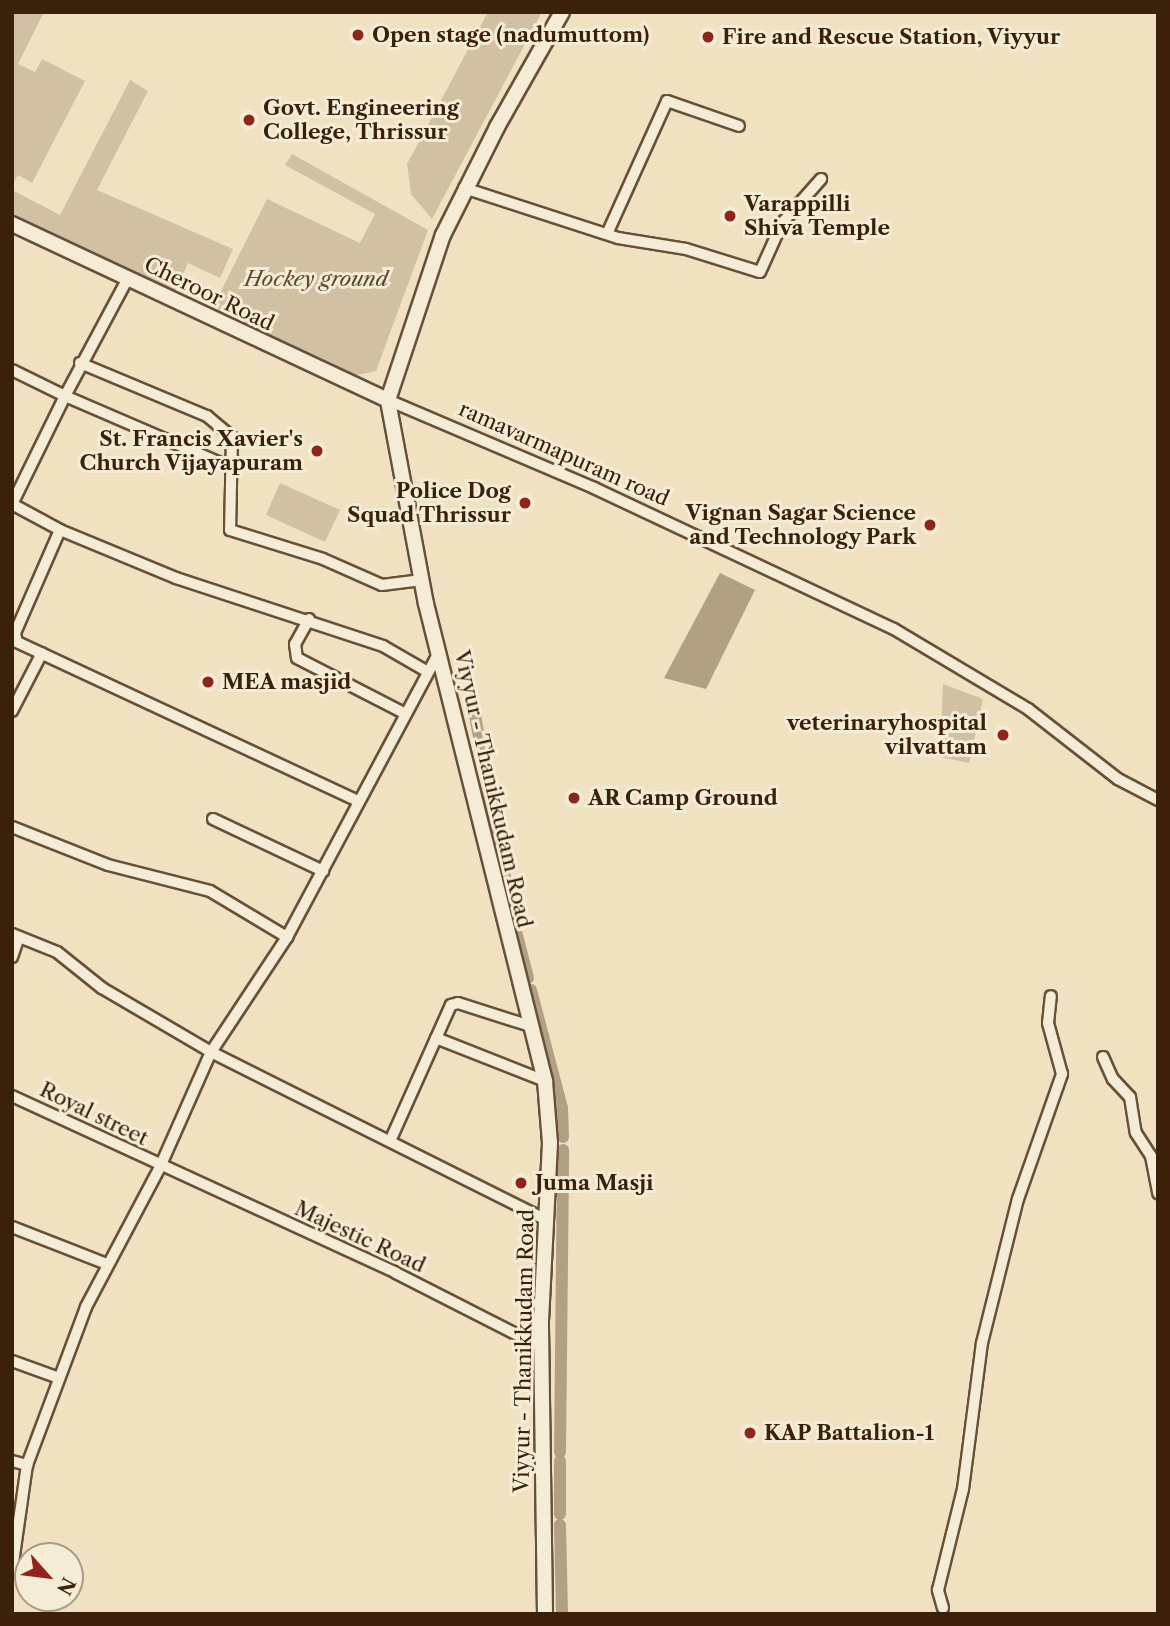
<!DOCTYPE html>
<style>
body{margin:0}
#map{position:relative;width:1170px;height:1626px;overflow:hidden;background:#f0e2c1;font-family:"Libre Caslon Text",serif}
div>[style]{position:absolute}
.green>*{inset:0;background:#d1c1a2}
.water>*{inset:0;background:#b2a083}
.canal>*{height:12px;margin:-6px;padding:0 6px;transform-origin:6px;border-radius:6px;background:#b2a083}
.roads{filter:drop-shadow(2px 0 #685038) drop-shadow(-2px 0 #685038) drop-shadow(0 2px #685038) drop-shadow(0 -2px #685038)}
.minor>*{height:10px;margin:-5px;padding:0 5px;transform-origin:5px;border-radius:5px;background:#f5ecd7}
.secondary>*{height:14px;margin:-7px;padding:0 7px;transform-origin:7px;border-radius:7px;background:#f5ecd7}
.dots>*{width:19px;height:19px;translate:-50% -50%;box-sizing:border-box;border:4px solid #f5ecd7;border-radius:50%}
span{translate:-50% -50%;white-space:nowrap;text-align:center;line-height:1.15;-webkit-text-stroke:6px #f5ecd7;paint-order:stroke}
.poi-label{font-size:21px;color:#3b200a;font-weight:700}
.left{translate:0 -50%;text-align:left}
.right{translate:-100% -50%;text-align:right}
.park-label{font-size:21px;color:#604830;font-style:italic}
.street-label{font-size:21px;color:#3b200a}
.frame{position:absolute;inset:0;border:14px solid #3b200a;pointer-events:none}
.north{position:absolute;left:14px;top:1542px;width:70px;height:70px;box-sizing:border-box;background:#f5ecd7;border:2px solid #ab9a85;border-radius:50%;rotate:118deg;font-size:19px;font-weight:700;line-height:28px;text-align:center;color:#3b200a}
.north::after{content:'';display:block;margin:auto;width:24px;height:32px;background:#8f2418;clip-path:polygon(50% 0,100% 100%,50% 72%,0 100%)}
</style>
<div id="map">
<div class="green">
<div style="clip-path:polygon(13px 12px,44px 12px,18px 64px,35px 72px,42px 59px,85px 81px,32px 183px,18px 175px,12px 185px)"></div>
<div style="clip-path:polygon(488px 12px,542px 12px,432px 219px,411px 194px,407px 164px)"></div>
<div style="clip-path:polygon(130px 80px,148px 91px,97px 190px,233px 249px,220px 278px,188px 263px,174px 293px,12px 215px,12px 190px,60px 215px)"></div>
<div style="clip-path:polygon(292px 154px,428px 230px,376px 371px,348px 377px,211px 311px,267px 199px,360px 243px,375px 214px,285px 165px)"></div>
<div style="clip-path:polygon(280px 483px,340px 510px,325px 542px,266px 515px)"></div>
<div style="clip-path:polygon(943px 684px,983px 699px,969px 763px,940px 757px)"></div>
</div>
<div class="water">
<div style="clip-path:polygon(720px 573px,755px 590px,706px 689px,664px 678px)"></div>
</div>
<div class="canal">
<div style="left:474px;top:710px;width:209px;rotate:79.5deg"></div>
<div style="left:512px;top:916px;width:64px;rotate:75.5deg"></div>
<div style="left:531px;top:990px;width:122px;rotate:75.3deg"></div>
<div style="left:562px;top:1108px;width:29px;rotate:88deg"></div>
<div style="left:560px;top:1452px;width:302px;rotate:-89.4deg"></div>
<div style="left:560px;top:1514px;width:53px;rotate:-90deg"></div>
<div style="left:560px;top:1525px;width:89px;rotate:88.7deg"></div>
</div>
<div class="roads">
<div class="minor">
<div style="left:464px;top:188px;width:162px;rotate:18deg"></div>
<div style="left:618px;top:238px;width:69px;rotate:9.2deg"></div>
<div style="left:686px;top:249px;width:77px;rotate:17.3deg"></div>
<div style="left:760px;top:272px;width:54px;rotate:-65.8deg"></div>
<div style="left:782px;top:223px;width:59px;rotate:-48.4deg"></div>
<div style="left:607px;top:234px;width:146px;rotate:-65.7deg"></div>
<div style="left:667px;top:101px;width:76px;rotate:19.1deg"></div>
<div style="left:128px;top:278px;width:134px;rotate:118.1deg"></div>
<div style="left:65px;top:396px;width:182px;rotate:23.3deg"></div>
<div style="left:80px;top:363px;width:138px;rotate:22.7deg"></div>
<div style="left:207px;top:416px;width:33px;rotate:40deg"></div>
<div style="left:232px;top:437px;width:93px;rotate:91.2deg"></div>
<div style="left:230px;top:530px;width:97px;rotate:17.3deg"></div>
<div style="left:323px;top:559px;width:64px;rotate:23.8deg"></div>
<div style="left:382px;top:585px;width:40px;rotate:-7.1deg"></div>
<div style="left:12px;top:370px;width:59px;rotate:26.1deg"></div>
<div style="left:65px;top:396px;width:120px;rotate:116.1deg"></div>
<div style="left:12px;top:504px;width:55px;rotate:28.4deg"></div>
<div style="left:388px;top:400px;width:224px;rotate:23.1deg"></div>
<div style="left:594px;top:488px;width:331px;rotate:25.2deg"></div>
<div style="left:894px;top:629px;width:156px;rotate:30.8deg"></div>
<div style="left:1028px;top:709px;width:114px;rotate:37.9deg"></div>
<div style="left:1118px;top:779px;width:45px;rotate:27.7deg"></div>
<div style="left:309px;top:619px;width:29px;rotate:119deg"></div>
<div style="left:295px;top:644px;width:14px;rotate:82deg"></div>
<div style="left:297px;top:658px;width:120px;rotate:27.2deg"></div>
<div style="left:12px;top:711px;width:65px;rotate:-62.7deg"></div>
<div style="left:358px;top:801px;width:376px;rotate:-155deg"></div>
<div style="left:17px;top:642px;width:9px;rotate:-103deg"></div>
<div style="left:15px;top:633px;width:112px;rotate:-66.4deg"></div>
<div style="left:60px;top:530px;width:126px;rotate:22.5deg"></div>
<div style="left:176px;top:578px;width:218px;rotate:18.2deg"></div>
<div style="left:383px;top:646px;width:52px;rotate:30deg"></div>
<div style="left:213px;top:819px;width:122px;rotate:25.3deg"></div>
<div style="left:12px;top:827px;width:103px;rotate:21.6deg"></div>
<div style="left:108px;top:865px;width:105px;rotate:14.3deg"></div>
<div style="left:210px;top:891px;width:90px;rotate:30.9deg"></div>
<div style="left:12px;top:934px;width:48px;rotate:21.8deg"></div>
<div style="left:57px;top:952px;width:58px;rotate:38.7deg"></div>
<div style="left:102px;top:988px;width:126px;rotate:30.4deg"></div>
<div style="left:211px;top:1052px;width:373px;rotate:26.6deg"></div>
<div style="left:12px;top:957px;width:21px;rotate:-71deg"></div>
<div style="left:436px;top:1038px;width:117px;rotate:21.5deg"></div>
<div style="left:1103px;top:1057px;width:24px;rotate:66deg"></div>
<div style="left:1113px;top:1079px;width:25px;rotate:47deg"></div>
<div style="left:1130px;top:1097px;width:36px;rotate:81deg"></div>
<div style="left:1136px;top:1133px;width:27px;rotate:57deg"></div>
<div style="left:1151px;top:1156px;width:38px;rotate:79deg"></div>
<div style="left:12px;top:1096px;width:423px;rotate:24.7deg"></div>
<div style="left:396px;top:1273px;width:163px;rotate:27deg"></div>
<div style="left:391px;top:1139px;width:147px;rotate:-65.9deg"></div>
<div style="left:451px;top:1005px;width:7px;rotate:-16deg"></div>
<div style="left:458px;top:1003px;width:76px;rotate:17.7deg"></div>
<div style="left:12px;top:1227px;width:102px;rotate:21.3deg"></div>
<div style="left:12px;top:1361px;width:50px;rotate:19.9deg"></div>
<div style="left:12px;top:1461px;width:16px;rotate:15deg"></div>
<div style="left:12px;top:1570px;width:106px;rotate:-81.9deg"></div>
<div style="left:27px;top:1465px;width:169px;rotate:-69.5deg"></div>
<div style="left:86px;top:1307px;width:158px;rotate:-62.1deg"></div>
<div style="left:160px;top:1167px;width:126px;rotate:-66.1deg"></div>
<div style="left:211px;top:1052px;width:138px;rotate:-56.5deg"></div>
<div style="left:287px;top:937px;width:323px;rotate:-61.9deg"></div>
<div style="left:943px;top:1608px;width:19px;rotate:-106deg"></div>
<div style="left:938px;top:1590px;width:104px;rotate:-76.1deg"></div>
<div style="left:963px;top:1489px;width:147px;rotate:-82.6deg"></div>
<div style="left:982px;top:1343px;width:148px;rotate:-76deg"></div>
<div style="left:1018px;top:1199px;width:133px;rotate:-70.6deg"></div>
<div style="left:1062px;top:1074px;width:53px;rotate:-105.4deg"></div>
<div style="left:1048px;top:1023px;width:27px;rotate:-84deg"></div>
</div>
<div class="secondary">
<div style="left:12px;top:224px;width:415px;rotate:25.1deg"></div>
<div style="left:545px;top:1614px;width:293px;rotate:-90.8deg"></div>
<div style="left:541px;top:1321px;width:178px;rotate:-87.1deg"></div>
<div style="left:550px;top:1143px;width:62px;rotate:-94.6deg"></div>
<div style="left:545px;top:1081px;width:492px;rotate:-104deg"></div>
<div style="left:426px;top:604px;width:208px;rotate:-100.6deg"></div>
<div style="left:388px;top:400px;width:174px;rotate:-71.6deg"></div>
<div style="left:443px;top:235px;width:121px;rotate:-63.4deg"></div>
<div style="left:497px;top:127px;width:132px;rotate:-60.5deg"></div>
</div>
</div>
<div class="dots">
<div style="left:358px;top:35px;background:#8f2418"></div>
<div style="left:708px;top:37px;background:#8f2418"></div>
<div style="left:249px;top:120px;background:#8f2418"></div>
<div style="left:730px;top:216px;background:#8f2418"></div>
<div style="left:317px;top:451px;background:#8f2418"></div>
<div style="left:525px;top:503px;background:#8f2418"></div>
<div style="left:930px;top:525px;background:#8f2418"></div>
<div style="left:208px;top:682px;background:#8f2418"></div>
<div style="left:1003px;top:735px;background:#8f2418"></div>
<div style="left:574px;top:798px;background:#8f2418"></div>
<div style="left:521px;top:1183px;background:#8f2418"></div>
<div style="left:750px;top:1433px;background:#8f2418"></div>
</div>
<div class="poi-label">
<span class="left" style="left:372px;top:35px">Open stage (nadumuttom)</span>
<span class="left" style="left:722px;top:37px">Fire and Rescue Station, Viyyur</span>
<span class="left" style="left:263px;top:120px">Govt. Engineering<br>College, Thrissur</span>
<span class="left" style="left:744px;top:216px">Varappilli<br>Shiva Temple</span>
<span class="right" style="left:303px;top:451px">St. Francis Xavier's<br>Church Vijayapuram</span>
<span class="right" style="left:511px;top:503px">Police Dog<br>Squad Thrissur</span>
<span class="right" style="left:916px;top:525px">Vignan Sagar Science<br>and Technology Park</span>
<span class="left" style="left:222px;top:682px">MEA masjid</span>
<span class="right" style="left:987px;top:735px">veterinaryhospital<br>vilvattam</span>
<span class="left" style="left:588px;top:798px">AR Camp Ground</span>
<span class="left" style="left:535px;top:1183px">Juma Masji</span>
<span class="left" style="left:764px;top:1433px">KAP Battalion-1</span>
</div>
<div class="park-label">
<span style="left:316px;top:279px">Hockey ground</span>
</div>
<div class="street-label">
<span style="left:209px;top:294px;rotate:26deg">Cheroor Road</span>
<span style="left:564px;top:454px;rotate:24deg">ramavarmapuram road</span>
<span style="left:493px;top:789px;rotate:77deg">Viyyur - Thanikkudam Road</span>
<span style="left:94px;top:1114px;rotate:26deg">Royal street</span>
<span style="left:360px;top:1237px;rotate:25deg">Majestic Road</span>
<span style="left:524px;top:1351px;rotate:-89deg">Viyyur - Thanikkudam Road</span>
</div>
<div class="frame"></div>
<div class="north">N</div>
</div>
